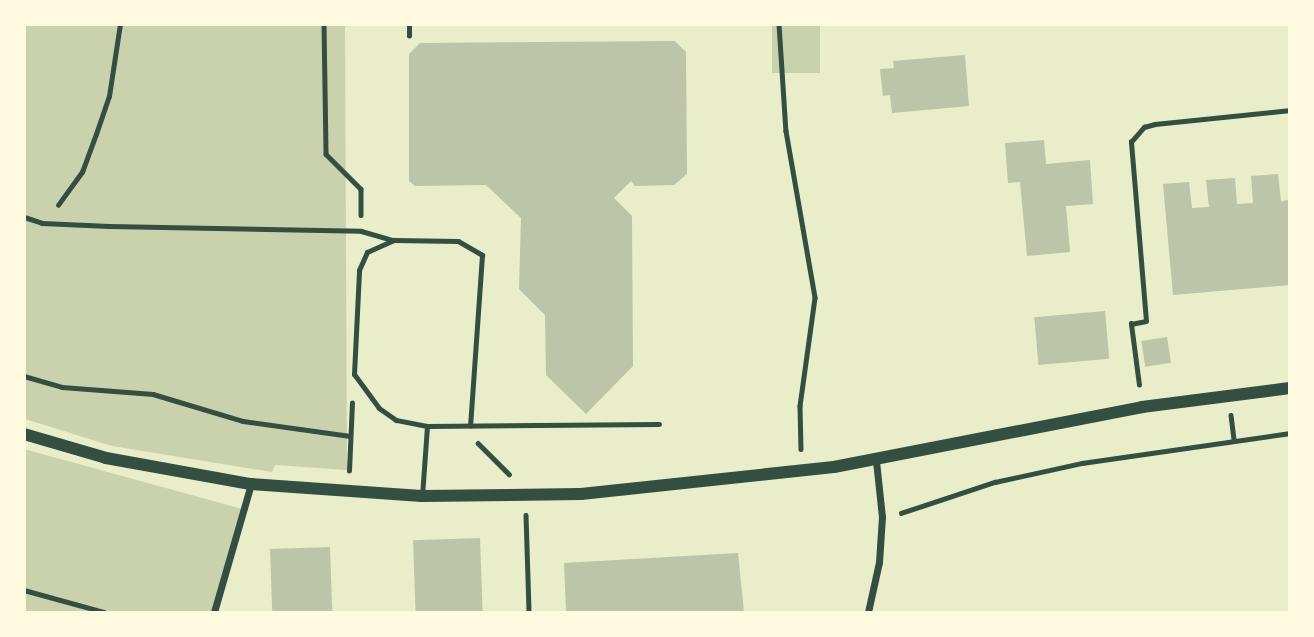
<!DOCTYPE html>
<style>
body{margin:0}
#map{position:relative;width:1314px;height:637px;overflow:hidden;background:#e9edc9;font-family:Manrope,sans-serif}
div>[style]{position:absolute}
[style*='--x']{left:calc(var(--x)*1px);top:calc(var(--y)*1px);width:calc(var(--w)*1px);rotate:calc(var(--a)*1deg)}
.green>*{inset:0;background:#cad2ad;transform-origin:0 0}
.building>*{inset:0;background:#bcc5a7;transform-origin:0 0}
.path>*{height:4.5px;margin:-2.25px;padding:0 2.25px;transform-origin:2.25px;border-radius:2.25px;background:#344e41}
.service>*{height:5px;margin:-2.5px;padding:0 2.5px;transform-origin:2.5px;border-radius:2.5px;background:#344e41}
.minor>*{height:7px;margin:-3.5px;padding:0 3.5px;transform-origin:3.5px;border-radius:3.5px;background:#344e41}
.tertiary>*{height:12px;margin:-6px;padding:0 6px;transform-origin:6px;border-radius:6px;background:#344e41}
span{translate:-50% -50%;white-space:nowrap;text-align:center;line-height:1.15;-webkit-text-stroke:7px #fefae0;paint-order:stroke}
.frame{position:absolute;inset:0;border:26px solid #fefae0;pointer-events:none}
</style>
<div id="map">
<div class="green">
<i style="clip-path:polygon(25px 25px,619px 25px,345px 26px,347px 470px,275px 465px,272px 472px,112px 446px,25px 419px)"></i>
<i style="left:772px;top:25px;width:48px;height:48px"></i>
<i style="clip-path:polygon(24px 449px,246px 510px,214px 612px,25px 612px)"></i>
</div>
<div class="building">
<i style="clip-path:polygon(675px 41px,686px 52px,687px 174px,674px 185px,635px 186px,631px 181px,614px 198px,632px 216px,633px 366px,586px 414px,546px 375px,545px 315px,519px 289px,521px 218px,486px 185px,415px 186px,409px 181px,409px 54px,420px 43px)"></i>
<i style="clip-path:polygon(965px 55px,969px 106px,892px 113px,890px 95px,883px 96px,880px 69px,894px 68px,893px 61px)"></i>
<i style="clip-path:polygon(1044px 140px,1046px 164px,1090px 160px,1093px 204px,1066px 206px,1070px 252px,1027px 256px,1020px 182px,1008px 183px,1005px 143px)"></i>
<i style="clip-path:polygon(1278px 174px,1281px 201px,1290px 200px,1290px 285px,1173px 295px,1163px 184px,1189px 182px,1192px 208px,1209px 207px,1206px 180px,1235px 178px,1237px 204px,1253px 203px,1251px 176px)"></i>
<i style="left:1105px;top:311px;width:48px;height:71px;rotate:85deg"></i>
<i style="left:1167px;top:337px;width:26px;height:26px;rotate:81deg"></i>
<i style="left:480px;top:538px;width:74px;height:67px;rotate:88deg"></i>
<i style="left:330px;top:547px;width:65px;height:60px;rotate:88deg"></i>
<i style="clip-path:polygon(738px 553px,744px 612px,566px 612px,564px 563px)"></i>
</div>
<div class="path">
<i style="--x:324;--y:24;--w:130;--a:89.1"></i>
<i style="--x:326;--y:154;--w:49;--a:45"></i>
<i style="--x:361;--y:189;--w:26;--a:90"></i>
<i style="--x:779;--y:24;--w:107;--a:86.3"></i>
<i style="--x:786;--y:131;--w:169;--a:80.1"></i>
<i style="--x:815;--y:298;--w:109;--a:97.9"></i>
<i style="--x:800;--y:406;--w:43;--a:88.7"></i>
<i style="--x:409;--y:36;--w:12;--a:-90"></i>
<i style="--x:58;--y:205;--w:41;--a:-54"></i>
<i style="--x:82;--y:172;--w:40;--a:-69.8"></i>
<i style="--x:96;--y:134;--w:40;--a:-71.1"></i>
<i style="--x:109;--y:96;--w:73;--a:-81.3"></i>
<i style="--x:24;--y:376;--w:40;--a:16"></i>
<i style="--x:62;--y:387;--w:91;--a:4.4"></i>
<i style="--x:153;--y:394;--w:94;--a:16.7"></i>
<i style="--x:243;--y:421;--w:108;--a:8"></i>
<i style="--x:1139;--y:385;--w:62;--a:-97.5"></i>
<i style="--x:1131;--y:324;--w:15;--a:-11"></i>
<i style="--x:1146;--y:321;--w:180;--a:-94.8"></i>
<i style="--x:1131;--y:142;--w:20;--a:-49"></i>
<i style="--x:1144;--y:127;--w:11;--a:-15"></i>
<i style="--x:1155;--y:124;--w:136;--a:-5.9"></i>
<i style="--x:1231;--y:415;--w:24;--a:83"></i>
<i style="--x:478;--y:443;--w:44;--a:45"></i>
<i style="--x:349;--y:471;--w:68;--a:-87.5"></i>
<i style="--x:901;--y:513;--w:99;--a:-18.3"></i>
<i style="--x:995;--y:482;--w:89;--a:-12.3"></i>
<i style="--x:1082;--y:463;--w:210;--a:-8.2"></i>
<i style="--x:526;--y:515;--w:97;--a:88.2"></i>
<i style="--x:24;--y:590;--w:83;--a:15.4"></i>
</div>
<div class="service">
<i style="--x:24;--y:217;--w:19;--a:18"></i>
<i style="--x:42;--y:223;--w:67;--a:2.6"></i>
<i style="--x:109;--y:226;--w:252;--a:1.1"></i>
<i style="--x:361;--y:231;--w:33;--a:16"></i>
<i style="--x:427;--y:426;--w:32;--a:-169"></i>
<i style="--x:396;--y:420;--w:21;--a:-145"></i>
<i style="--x:379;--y:408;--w:42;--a:-126.3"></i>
<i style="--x:354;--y:374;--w:104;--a:-87.2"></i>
<i style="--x:359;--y:270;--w:20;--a:-66"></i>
<i style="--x:367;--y:252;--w:30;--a:-24"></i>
<i style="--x:394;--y:240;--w:64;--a:0.9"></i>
<i style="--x:458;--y:241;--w:28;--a:30"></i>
<i style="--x:482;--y:255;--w:171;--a:94"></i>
<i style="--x:422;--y:496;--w:70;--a:-85.9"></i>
<i style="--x:427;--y:426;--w:232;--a:-0.5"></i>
</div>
<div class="minor">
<i style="--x:214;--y:612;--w:133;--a:-73.9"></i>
<i style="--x:868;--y:612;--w:51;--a:-77.6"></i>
<i style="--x:879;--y:562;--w:45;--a:-86.2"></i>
<i style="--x:882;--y:517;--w:56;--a:-96.1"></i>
</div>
<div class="tertiary">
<i style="--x:24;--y:434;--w:85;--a:16.3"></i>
<i style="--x:106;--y:458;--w:147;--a:10.2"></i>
<i style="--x:251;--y:484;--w:171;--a:4"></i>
<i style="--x:422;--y:496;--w:159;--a:-0.7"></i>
<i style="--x:581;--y:494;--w:254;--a:-6.1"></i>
<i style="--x:834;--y:467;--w:314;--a:-11"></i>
<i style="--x:1142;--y:407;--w:149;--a:-7.3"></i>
</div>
<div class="frame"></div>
</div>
